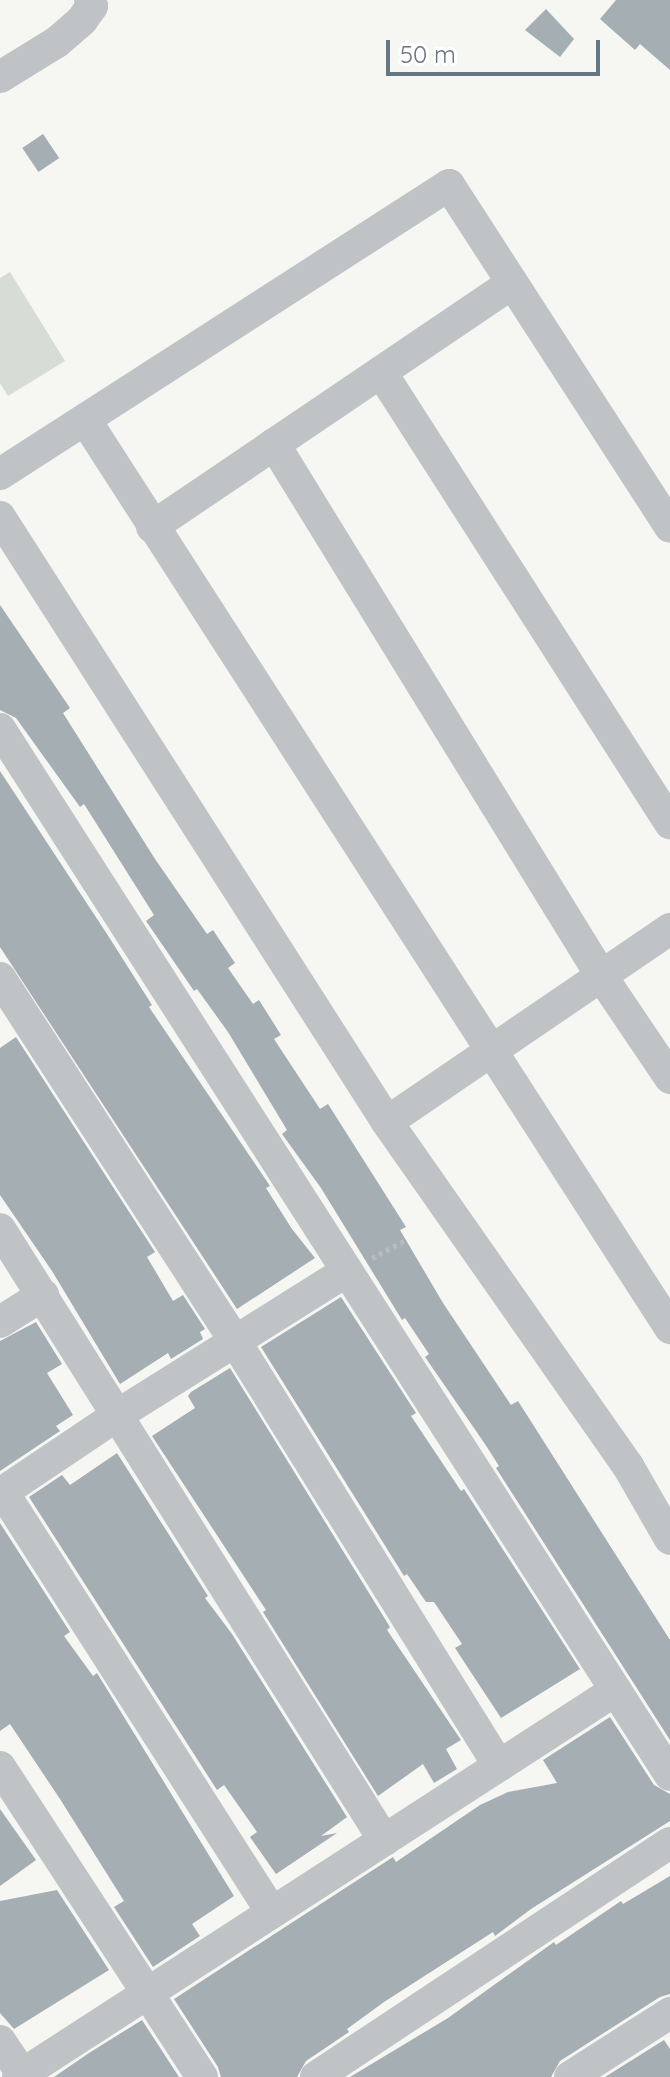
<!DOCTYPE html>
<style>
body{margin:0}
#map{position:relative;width:670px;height:2077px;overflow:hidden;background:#f6f6f2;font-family:Quicksand,sans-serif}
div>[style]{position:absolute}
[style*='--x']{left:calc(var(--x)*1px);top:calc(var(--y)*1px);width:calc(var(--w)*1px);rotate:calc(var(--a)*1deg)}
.green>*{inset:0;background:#d7dcd4}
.building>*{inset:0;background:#a5aeb3;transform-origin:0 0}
.path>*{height:5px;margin-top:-2.5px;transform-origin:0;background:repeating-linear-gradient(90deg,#b9bcbe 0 4px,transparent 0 8px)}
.minor>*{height:32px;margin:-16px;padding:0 16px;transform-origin:16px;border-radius:16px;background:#bfc3c6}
span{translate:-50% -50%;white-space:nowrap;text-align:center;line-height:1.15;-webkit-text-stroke:8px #fff;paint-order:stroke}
.scale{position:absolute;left:386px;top:40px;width:214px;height:36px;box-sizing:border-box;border:4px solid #667682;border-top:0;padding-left:10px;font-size:24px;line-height:28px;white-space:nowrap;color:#667682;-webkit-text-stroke:6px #fff;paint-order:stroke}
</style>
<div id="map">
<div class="green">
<i style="clip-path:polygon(10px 272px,65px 361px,8px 396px,0 383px,0 278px)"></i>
</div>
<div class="building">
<i style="clip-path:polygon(616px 0,670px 0,670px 70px,640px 44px,635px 50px,600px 19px)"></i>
<i style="clip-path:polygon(546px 9px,574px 39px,560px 57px,525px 30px)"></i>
<i style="left:43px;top:134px;width:29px;height:25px;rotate:56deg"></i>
<i style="clip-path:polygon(0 605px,70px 708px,63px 713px,155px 859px,207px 934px,213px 930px,235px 963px,228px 968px,253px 1004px,259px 1000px,281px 1035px,274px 1039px,320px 1109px,328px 1104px,406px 1227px,400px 1230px,443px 1303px,511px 1405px,518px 1401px,670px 1640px,670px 1740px,496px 1468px,499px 1466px,485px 1444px,425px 1357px,429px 1354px,405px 1318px,402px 1320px,321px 1188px,282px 1134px,287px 1130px,228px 1032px,197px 989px,194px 991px,146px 921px,154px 915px,84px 804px,80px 807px,16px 718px,0 710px)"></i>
<i style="clip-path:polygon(0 771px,107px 934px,152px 1005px,149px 1007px,270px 1186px,266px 1188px,292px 1229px,315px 1258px,237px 1309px,0 947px)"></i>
<i style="clip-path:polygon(16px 1037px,155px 1252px,147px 1257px,173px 1301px,183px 1295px,205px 1329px,200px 1332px,203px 1339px,171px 1359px,168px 1353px,120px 1384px,52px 1271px,0 1195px,0 1048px)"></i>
<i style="clip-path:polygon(341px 1297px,416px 1413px,411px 1416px,461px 1491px,464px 1489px,580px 1669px,501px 1718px,455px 1648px,462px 1644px,434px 1602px,426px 1602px,407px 1574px,404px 1576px,261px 1347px)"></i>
<i style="clip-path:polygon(36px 1322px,62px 1364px,47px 1373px,73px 1415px,56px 1426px,60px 1431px,0 1471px,0 1341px)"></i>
<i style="clip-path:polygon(230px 1368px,390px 1627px,387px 1630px,461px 1740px,446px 1749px,457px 1769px,434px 1783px,423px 1764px,378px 1796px,263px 1612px,266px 1610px,152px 1436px,195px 1408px,188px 1396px,191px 1392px)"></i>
<i style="clip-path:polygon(117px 1453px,208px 1596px,205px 1598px,232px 1634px,347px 1817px,321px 1836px,337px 1833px,276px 1874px,250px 1837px,257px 1832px,224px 1785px,217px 1790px,29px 1497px,62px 1475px,70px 1485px)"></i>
<i style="clip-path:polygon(0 1523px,70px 1632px,64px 1636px,93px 1676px,97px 1673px,234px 1896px,192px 1924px,200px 1936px,153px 1967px,114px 1907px,124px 1901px,60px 1799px,10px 1724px,0 1731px)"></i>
<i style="clip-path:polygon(610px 1717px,654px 1785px,670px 1794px,670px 1821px,531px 1909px,495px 1936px,493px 1932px,384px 2002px,347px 2029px,349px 2032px,306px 2061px,297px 2077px,221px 2077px,218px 2067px,174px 1999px,393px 1857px,396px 1862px,480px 1805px,508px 1792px,557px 1783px,543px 1760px)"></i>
<i style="clip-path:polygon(0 1809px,36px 1860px,0 1886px)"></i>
<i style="clip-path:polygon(670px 1876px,670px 1994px,660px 1997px,560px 2061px,551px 2077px,350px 2077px,448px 2018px,554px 1942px,556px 1945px,621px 1901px,623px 1904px)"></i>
<i style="clip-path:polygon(57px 1890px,109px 1970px,14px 2029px,0 2013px,0 1901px)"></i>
<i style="clip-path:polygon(142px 2020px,179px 2077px,54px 2077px,89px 2053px)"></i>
<i style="clip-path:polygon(664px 2040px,670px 2049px,670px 2077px,605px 2077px)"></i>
</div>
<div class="path">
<i style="--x:372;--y:1258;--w:38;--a:-28"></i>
</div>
<div class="minor">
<i style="--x:0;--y:77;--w:67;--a:-31.6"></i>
<i style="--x:57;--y:42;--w:33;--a:-41"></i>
<i style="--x:82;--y:20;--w:17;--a:-54"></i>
<i style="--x:92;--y:6;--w:6;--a:-108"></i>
<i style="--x:381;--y:372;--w:536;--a:57.35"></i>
<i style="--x:86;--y:421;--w:1079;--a:57.22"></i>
<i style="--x:274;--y:444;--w:626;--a:58.39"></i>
<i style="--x:602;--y:977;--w:122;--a:56"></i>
<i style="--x:0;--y:474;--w:534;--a:-32.77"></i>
<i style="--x:449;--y:185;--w:407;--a:57.1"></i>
<i style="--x:0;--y:517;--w:718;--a:57.39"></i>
<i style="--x:387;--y:1122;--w:420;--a:55"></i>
<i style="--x:628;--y:1466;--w:84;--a:60.1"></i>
<i style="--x:152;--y:527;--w:435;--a:-34.1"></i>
<i style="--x:0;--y:729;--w:1242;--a:57.36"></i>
<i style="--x:0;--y:978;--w:432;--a:57.1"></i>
<i style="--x:235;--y:1341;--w:500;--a:58.15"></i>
<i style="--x:387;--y:1122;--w:343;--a:-34.3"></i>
<i style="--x:0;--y:1229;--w:722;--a:57.85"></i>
<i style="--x:0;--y:1322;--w:51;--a:-32.1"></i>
<i style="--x:3;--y:1492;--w:499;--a:57.4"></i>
<i style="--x:0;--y:1494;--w:143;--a:-33.9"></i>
<i style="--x:119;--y:1414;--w:269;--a:-32.1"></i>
<i style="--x:0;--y:1767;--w:370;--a:56.9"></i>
<i style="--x:0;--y:2041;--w:40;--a:56"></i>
<i style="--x:18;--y:2077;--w:712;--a:-32.91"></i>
<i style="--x:316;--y:2077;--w:424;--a:-33.5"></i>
<i style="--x:570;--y:2077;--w:119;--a:-32.6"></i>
</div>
<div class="scale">50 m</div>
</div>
